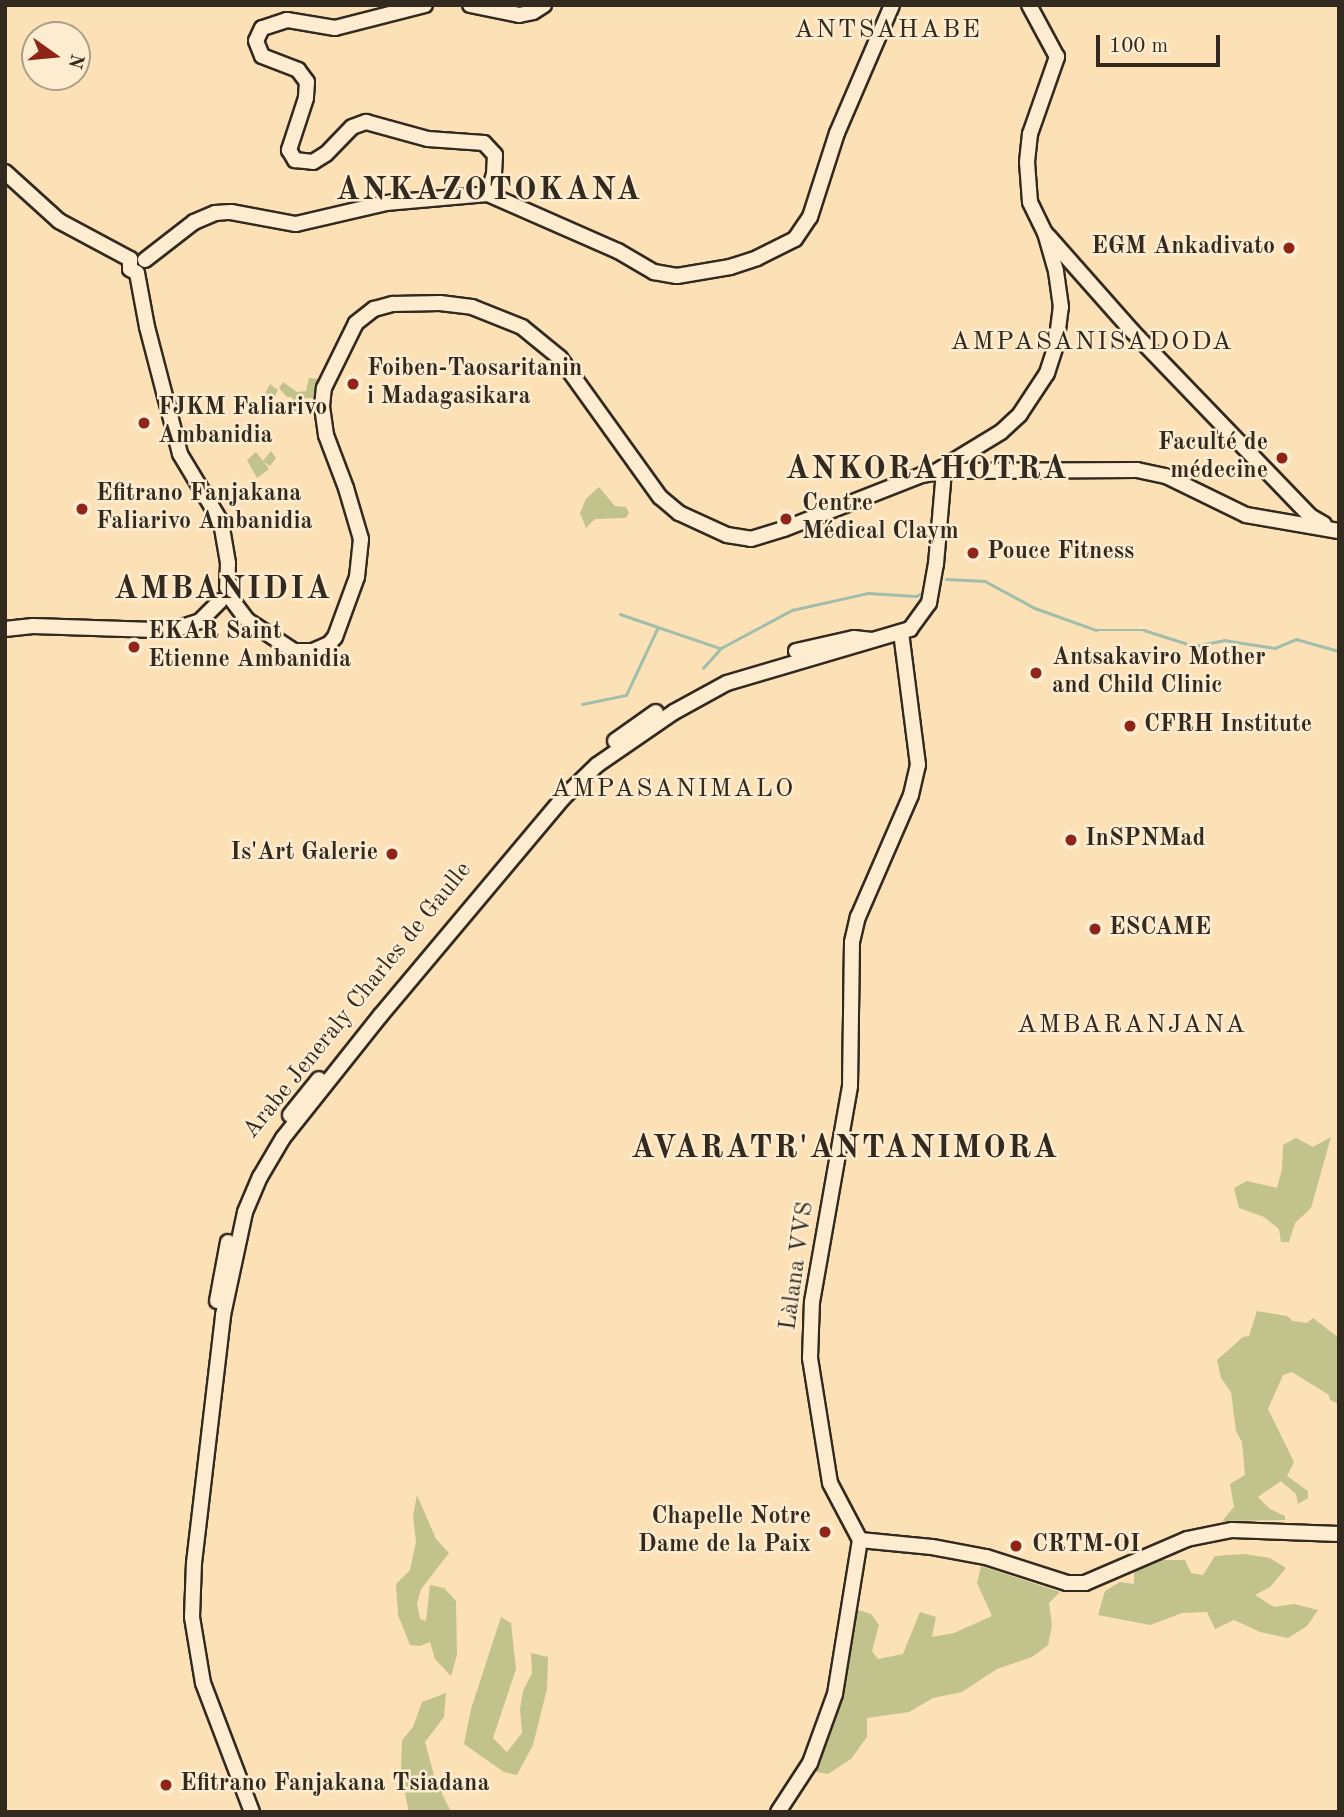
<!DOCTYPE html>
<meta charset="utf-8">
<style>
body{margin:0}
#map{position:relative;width:1344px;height:1817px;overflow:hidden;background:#fce1b7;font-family:"Old Standard TT",serif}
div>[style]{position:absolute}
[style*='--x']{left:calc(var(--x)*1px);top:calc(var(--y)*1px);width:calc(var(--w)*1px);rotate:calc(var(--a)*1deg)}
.green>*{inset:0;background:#c2c28c}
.stream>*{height:2.5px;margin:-1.25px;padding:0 1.25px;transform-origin:1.25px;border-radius:1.25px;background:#a0beab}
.roads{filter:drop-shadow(2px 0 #332a1f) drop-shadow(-2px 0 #332a1f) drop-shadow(0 2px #332a1f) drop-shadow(0 -2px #332a1f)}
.secondary>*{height:14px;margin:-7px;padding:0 7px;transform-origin:7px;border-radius:7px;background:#fdecd0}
.dots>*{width:19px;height:19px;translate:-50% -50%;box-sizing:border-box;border:4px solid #fdecd0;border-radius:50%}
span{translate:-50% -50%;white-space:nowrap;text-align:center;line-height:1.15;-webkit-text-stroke:5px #fdecd0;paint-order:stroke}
.poi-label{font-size:24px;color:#332a1f;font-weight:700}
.right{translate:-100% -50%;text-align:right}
.left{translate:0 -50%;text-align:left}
.street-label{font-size:24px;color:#332a1f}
.neighbourhood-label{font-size:26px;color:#332a1f;letter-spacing:2px}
.district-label{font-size:32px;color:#332a1f;font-weight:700;letter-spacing:2px}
.frame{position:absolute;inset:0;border:7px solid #332a1f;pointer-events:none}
.north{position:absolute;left:21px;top:21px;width:70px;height:70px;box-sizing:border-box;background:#fdecd0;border:2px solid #ac9e89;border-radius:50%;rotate:105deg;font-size:19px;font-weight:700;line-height:28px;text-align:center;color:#332a1f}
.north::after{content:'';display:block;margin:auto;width:24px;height:32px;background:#8f2418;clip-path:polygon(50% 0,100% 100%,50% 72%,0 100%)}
.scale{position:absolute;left:1096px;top:35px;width:124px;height:32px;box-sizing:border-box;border:4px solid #332a1f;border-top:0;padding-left:9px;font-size:21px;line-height:24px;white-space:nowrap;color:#332a1f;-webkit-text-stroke:5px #fdecd0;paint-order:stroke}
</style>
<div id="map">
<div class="green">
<i style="clip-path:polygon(309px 378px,320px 379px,317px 397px,301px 399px,300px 412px,293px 411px,292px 397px,287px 397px,279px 388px,283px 382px,297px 392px,306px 391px)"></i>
<i style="clip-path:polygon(270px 384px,278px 390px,272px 401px,278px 410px,272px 414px,262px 399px)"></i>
<i style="clip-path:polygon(271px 451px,276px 458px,270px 466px,264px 462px,269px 469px,257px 478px,247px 460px,256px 452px,263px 461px)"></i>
<i style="clip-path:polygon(599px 487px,615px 506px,626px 507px,629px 513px,626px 518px,595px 519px,586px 528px,580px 513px,586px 499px)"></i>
<i style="clip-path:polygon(1331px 1137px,1311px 1208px,1295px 1223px,1289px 1242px,1281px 1242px,1279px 1229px,1264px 1217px,1239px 1208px,1234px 1188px,1247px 1181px,1277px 1188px,1282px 1169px,1283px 1145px,1296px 1138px,1313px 1147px)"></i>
<i style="clip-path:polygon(1257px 1311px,1287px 1316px,1293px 1321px,1307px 1323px,1313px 1318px,1339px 1338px,1339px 1404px,1330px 1400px,1329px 1395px,1292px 1372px,1283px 1375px,1268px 1409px,1294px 1462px,1287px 1476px,1308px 1491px,1308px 1498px,1298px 1504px,1296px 1494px,1281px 1481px,1258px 1497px,1270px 1509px,1285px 1516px,1285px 1520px,1222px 1521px,1234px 1507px,1230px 1484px,1245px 1475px,1242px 1442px,1236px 1431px,1231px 1392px,1221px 1378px,1217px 1360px,1243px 1337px,1249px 1336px)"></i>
<i style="clip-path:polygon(417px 1495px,436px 1539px,449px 1553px,421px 1589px,417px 1604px,420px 1619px,426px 1621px,430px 1585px,444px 1588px,456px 1601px,457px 1655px,451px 1676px,435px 1659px,430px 1642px,420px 1646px,410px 1645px,398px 1615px,396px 1584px,410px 1570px,416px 1542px,413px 1516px)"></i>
<i style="clip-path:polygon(1243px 1554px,1270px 1558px,1286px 1568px,1270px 1587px,1255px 1595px,1274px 1607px,1294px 1604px,1318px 1610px,1307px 1626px,1288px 1638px,1260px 1632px,1234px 1620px,1215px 1629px,1207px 1612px,1182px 1613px,1150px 1625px,1098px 1615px,1105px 1591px,1120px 1582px,1134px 1584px,1134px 1567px,1156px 1560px,1185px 1560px,1191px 1573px,1203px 1575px,1215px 1556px)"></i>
<i style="clip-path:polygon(981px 1566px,1060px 1592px,1049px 1603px,1052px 1625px,1048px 1645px,1032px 1657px,997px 1669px,962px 1692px,933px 1698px,909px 1712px,867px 1718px,867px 1737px,851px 1759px,828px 1774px,810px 1771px,852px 1608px,871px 1614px,879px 1625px,872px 1651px,878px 1659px,903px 1654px,920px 1612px,936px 1617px,932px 1637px,954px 1633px,992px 1616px,977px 1583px)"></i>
<i style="clip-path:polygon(501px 1617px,511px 1623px,516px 1669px,493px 1738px,507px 1752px,522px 1733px,520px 1709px,523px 1691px,532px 1673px,531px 1653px,548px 1657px,547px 1689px,533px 1745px,517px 1775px,504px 1772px,464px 1744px,471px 1709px)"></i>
<i style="clip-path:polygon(446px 1693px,444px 1717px,425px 1742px,435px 1779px,451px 1812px,409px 1812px,401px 1775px,402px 1740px,413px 1727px,422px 1702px)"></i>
</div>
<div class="stream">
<i style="--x:946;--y:579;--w:39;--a:3"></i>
<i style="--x:985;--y:581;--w:57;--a:28.4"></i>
<i style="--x:1035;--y:608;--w:65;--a:19.8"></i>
<i style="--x:1096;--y:630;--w:48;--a:0"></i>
<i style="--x:1144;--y:630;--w:52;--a:17.7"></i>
<i style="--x:1194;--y:646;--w:31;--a:-11"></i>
<i style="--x:1224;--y:640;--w:52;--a:8.9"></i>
<i style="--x:1275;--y:648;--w:23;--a:-23"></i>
<i style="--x:1296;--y:639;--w:45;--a:15.6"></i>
<i style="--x:620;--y:614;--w:106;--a:18.8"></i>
<i style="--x:703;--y:668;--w:27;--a:-48"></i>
<i style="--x:721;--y:648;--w:81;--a:-28.2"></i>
<i style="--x:792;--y:610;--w:78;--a:-12.6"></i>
<i style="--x:868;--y:593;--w:48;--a:3.6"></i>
<i style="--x:916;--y:596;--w:4;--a:-27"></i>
<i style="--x:582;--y:704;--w:45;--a:-11.6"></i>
<i style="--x:626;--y:695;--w:73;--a:-64.8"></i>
</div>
<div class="roads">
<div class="secondary">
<i style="--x:425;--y:5;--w:93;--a:165.7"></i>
<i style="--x:335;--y:28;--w:49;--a:-170.5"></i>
<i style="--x:287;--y:20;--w:26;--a:162"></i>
<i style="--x:262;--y:28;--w:14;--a:115"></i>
<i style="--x:256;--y:41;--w:16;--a:68"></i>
<i style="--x:262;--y:56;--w:39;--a:21"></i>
<i style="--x:298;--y:70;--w:15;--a:53"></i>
<i style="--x:307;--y:82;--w:16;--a:94"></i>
<i style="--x:306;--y:98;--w:55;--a:108.1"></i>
<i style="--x:289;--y:150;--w:12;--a:59"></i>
<i style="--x:295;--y:160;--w:18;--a:6"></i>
<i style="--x:313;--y:162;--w:15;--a:-32"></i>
<i style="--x:326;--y:154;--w:37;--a:-46"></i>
<i style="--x:352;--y:127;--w:15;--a:-20"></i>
<i style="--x:366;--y:122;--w:64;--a:15.3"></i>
<i style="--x:428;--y:139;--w:56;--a:4.1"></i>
<i style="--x:484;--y:143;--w:16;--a:47"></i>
<i style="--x:495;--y:155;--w:19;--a:93"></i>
<i style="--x:494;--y:174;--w:21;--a:107"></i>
<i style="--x:470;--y:5;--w:50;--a:11.5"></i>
<i style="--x:519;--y:15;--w:14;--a:-12"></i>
<i style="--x:533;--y:12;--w:13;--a:-32"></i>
<i style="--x:5;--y:172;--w:73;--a:42.2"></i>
<i style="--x:59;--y:221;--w:81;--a:28.2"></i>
<i style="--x:1048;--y:236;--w:127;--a:48.5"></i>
<i style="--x:1132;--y:331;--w:257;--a:46.1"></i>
<i style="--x:1310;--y:516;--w:16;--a:30"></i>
<i style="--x:130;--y:259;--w:10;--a:90"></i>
<i style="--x:130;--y:269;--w:8;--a:30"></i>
<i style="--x:137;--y:273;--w:55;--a:79.5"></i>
<i style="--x:147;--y:327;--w:131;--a:75.4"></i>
<i style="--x:180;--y:454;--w:79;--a:58.9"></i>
<i style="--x:221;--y:522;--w:42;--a:80.3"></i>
<i style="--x:228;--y:563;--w:25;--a:92"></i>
<i style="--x:145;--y:260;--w:62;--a:-37.8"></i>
<i style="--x:194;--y:222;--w:23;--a:-23"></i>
<i style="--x:215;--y:213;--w:16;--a:-4"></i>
<i style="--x:231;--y:212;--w:66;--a:10.5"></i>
<i style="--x:296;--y:224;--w:92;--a:-13.1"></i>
<i style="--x:386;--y:203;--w:102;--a:-5"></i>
<i style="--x:488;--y:194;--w:142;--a:23.7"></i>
<i style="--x:618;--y:251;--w:42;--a:30.3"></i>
<i style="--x:654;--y:272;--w:23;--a:10"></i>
<i style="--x:677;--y:276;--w:54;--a:-9.6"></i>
<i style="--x:730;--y:267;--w:28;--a:-18"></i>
<i style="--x:757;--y:258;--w:42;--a:-26.6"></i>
<i style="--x:795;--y:239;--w:27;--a:-56"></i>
<i style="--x:810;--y:217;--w:88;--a:-72.2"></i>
<i style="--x:837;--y:133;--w:139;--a:-66.7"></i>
<i style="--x:937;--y:471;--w:75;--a:-31.4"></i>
<i style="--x:1001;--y:432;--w:26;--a:-43"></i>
<i style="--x:1020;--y:414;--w:49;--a:-56.6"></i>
<i style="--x:1047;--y:373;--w:28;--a:-72"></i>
<i style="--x:1056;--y:346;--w:39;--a:-83"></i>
<i style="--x:1061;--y:307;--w:36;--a:-98"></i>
<i style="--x:1056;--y:271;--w:40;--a:-106"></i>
<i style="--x:1045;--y:233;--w:34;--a:-116"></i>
<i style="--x:1030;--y:202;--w:40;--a:-94.3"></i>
<i style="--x:1027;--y:162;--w:28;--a:-84"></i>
<i style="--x:1030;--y:134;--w:82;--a:-70.7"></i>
<i style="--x:1057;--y:57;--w:59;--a:-118.3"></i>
<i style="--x:232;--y:600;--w:25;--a:53"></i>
<i style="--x:247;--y:620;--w:56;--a:33.4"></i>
<i style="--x:294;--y:651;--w:19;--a:0"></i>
<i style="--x:313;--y:651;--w:17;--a:-24"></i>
<i style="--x:329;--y:644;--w:9;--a:-49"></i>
<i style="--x:335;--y:637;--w:64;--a:-69.9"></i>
<i style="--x:357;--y:577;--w:38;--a:-84"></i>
<i style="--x:361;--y:539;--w:53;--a:-106.4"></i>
<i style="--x:346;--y:488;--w:57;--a:-110.7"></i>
<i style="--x:326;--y:435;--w:29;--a:-98"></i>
<i style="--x:322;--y:406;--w:18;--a:-84"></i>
<i style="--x:324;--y:388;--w:72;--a:-63.8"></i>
<i style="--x:356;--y:323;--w:23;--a:-38"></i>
<i style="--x:374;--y:309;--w:20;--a:-15"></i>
<i style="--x:393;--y:304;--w:47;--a:-1.2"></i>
<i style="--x:440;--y:303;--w:32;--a:7"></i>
<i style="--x:472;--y:307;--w:54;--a:21.8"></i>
<i style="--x:522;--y:327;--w:49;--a:39.2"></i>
<i style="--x:560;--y:358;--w:171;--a:54.3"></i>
<i style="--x:660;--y:497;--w:25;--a:40"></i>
<i style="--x:679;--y:513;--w:53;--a:24.6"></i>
<i style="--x:727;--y:535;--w:24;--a:9"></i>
<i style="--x:751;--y:539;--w:34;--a:-17"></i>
<i style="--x:784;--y:529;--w:148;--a:-21.4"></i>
<i style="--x:922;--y:475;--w:22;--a:-10"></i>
<i style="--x:944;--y:471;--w:193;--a:-0.3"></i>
<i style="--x:1137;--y:470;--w:30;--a:12"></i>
<i style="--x:1166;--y:476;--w:89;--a:26"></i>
<i style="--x:1246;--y:515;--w:94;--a:9.8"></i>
<i style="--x:5;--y:629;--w:28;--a:-6"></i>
<i style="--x:33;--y:626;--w:122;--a:1.9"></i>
<i style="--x:155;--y:630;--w:27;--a:-6"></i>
<i style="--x:182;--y:627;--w:19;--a:-18"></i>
<i style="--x:200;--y:621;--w:28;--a:-45"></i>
<i style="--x:796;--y:651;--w:59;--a:-12.6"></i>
<i style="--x:854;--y:638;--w:18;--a:6"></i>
<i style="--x:615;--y:741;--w:50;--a:-35.3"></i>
<i style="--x:290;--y:1115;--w:46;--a:-51.1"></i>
<i style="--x:217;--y:1301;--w:60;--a:-79.4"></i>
<i style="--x:860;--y:1540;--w:72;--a:5.6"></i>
<i style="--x:932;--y:1547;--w:55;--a:10.5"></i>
<i style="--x:986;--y:1557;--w:85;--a:17.8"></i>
<i style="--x:1067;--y:1583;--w:18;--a:0"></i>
<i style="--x:1085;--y:1583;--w:111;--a:-23.3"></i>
<i style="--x:1187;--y:1539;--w:46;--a:-11.3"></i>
<i style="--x:1232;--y:1530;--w:107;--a:2.1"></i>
<i style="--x:252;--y:1812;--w:138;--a:-110.8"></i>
<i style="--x:203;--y:1683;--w:67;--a:-99.5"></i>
<i style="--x:192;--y:1617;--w:54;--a:-87.9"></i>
<i style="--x:194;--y:1563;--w:250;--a:-83.3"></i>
<i style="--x:223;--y:1315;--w:105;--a:-77.9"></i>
<i style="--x:245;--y:1212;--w:38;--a:-67"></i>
<i style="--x:260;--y:1177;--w:45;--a:-59.5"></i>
<i style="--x:283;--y:1138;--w:157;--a:-51.5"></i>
<i style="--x:381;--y:1015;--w:283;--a:-50"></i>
<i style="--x:563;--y:798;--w:47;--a:-44.1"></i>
<i style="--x:597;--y:765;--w:93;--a:-34.5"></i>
<i style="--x:674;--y:712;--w:60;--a:-28.7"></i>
<i style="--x:727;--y:683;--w:191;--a:-16.4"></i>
<i style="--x:910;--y:629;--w:32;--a:-54"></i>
<i style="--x:929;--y:603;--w:40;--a:-80"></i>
<i style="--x:936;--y:564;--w:93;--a:-85.1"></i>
<i style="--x:778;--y:1812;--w:59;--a:-56.9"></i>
<i style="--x:810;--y:1763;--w:73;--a:-70.1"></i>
<i style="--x:835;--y:1694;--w:156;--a:-80.8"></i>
<i style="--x:860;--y:1540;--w:64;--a:-117.8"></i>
<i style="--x:830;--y:1483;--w:127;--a:-99.1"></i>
<i style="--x:810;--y:1358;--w:56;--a:-88"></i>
<i style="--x:812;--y:1302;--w:219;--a:-80"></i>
<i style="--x:850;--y:1086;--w:144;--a:-89.2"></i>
<i style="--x:852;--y:942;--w:26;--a:-77"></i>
<i style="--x:858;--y:917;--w:133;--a:-66.5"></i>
<i style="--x:911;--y:795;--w:31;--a:-77"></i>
<i style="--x:918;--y:765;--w:133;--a:-97.3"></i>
</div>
</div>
<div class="dots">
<i style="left:1289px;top:248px;background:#8f2418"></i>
<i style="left:353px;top:384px;background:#8f2418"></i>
<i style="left:144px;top:423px;background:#8f2418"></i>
<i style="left:1282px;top:458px;background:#8f2418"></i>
<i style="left:82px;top:509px;background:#8f2418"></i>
<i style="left:786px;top:519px;background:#8f2418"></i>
<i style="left:973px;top:553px;background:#8f2418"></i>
<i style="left:134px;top:647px;background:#8f2418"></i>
<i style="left:1036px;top:673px;background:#8f2418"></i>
<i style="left:1130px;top:726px;background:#8f2418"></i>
<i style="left:1071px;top:840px;background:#8f2418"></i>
<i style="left:392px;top:854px;background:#8f2418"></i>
<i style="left:1095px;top:929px;background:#8f2418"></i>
<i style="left:825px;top:1532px;background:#8f2418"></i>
<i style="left:1016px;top:1546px;background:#8f2418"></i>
<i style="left:166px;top:1785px;background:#8f2418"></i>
</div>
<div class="poi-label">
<span class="right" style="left:1275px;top:248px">EGM Ankadivato</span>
<span class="left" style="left:367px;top:384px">Foiben-Taosaritanin<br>i Madagasikara</span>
<span class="left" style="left:158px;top:423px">FJKM Faliarivo<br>Ambanidia</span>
<span class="right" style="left:1268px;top:458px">Faculté de<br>médecine</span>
<span class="left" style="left:96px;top:509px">Efitrano Fanjakana<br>Faliarivo Ambanidia</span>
<span class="left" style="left:802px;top:519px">Centre<br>Médical Claym</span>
<span class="left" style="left:987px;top:553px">Pouce Fitness</span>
<span class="left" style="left:148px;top:647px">EKAR Saint<br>Etienne Ambanidia</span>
<span class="left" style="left:1052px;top:673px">Antsakaviro Mother<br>and Child Clinic</span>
<span class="left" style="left:1144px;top:726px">CFRH Institute</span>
<span class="left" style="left:1085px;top:840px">InSPNMad</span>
<span class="right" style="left:378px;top:854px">Is'Art Galerie</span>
<span class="left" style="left:1109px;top:929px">ESCAME</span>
<span class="right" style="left:811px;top:1532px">Chapelle Notre<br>Dame de la Paix</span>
<span class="left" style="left:1032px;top:1546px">CRTM-OI</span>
<span class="left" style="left:180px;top:1785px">Efitrano Fanjakana Tsiadana</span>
</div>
<div class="street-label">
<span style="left:358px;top:1001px;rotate:-51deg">Arabe Jeneraly Charles de Gaulle</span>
<span style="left:798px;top:1266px;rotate:-82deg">Làlana VVS</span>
</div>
<div class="neighbourhood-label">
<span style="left:888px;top:31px">ANTSAHABE</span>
<span style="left:1092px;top:343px">AMPASANISADODA</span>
<span style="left:673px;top:790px">AMPASANIMALO</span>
<span style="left:1132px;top:1026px">AMBARANJANA</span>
</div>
<div class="district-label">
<span style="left:489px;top:191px">ANKAZOTOKANA</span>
<span style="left:927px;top:470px">ANKORAHOTRA</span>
<span style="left:223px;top:590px">AMBANIDIA</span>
<span style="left:845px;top:1149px">AVARATR'ANTANIMORA</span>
</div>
<div class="frame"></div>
<div class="north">N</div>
<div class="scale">100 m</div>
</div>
